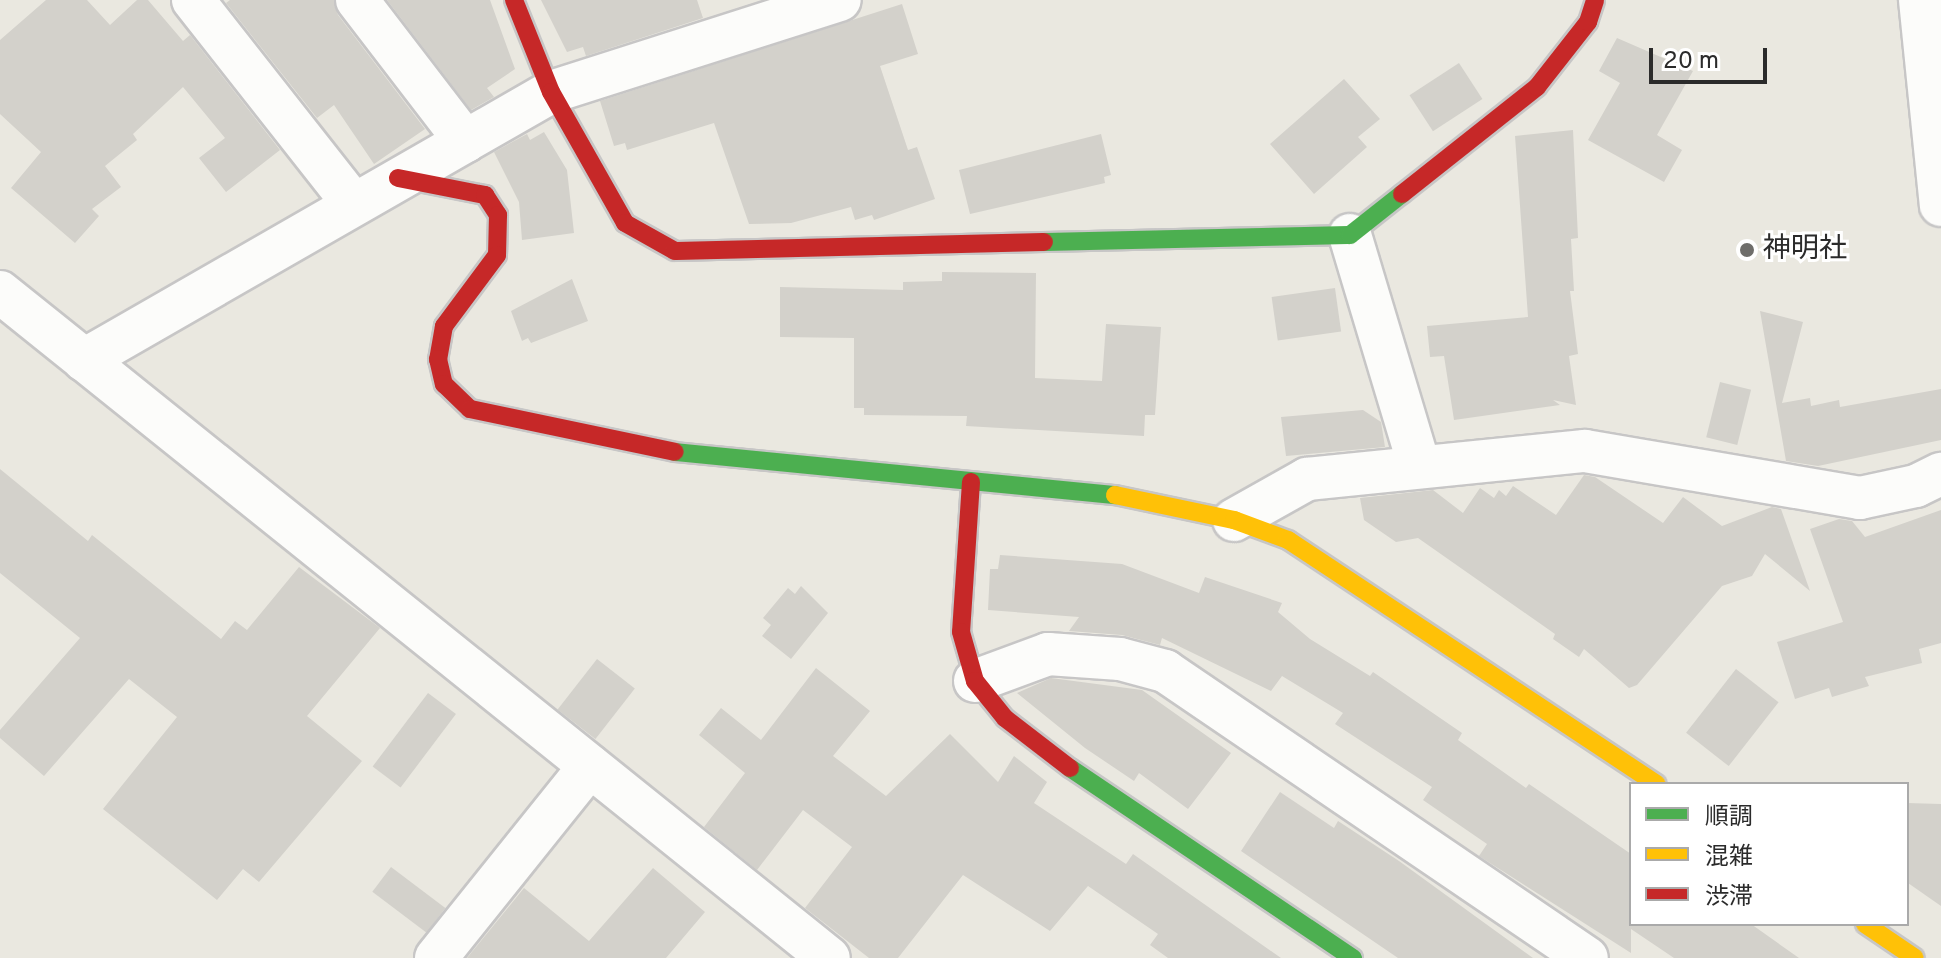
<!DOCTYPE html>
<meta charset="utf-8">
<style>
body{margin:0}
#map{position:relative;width:1941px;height:958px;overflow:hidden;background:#eae8e0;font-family:Overpass,"Noto Sans JP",sans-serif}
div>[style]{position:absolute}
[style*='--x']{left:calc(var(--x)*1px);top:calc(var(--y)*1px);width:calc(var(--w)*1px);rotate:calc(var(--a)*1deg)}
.building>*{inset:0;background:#d3d1cb;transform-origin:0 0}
.roads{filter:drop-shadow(2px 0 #c7c6c6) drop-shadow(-2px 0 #c7c6c6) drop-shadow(0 2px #c7c6c6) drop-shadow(0 -2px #c7c6c6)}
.street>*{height:42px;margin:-21px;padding:0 21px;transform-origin:21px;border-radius:21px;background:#fcfcfa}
.fast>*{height:18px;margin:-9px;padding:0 9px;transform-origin:9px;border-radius:9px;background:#4caf50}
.slow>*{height:18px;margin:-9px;padding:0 9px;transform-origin:9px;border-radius:9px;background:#ffc107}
.jam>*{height:18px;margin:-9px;padding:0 9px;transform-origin:9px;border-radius:9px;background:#c62828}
.dots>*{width:22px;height:22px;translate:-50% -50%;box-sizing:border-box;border:4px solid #fff;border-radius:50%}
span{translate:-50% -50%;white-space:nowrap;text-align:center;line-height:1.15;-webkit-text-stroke:6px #fff;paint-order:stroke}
.poi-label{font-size:28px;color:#2b2b2b}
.left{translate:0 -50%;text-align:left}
.legend{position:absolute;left:1629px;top:782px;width:280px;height:144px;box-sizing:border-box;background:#fff;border:2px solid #aaa;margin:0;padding:10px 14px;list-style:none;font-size:24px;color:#2b2b2b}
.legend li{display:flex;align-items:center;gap:16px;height:40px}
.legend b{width:40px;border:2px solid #aaa}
.scale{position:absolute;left:1649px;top:48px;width:118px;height:36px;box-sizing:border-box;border:4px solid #2b2b2b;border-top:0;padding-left:10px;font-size:24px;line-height:28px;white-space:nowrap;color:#2b2b2b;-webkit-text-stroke:6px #fff;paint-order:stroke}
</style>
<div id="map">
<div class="building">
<i style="clip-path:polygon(46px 0,87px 0,110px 25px,137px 0,148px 0,183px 41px,190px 35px,280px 150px,226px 192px,199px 158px,225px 138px,183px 87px,133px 134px,137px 140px,105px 166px,121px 187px,92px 209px,99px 216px,75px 243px,11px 188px,41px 152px,0 114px,0 40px)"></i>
<i style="clip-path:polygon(230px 0,334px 0,338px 15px,425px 129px,374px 164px,334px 105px,317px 118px,226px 3px)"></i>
<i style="clip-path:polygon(387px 0,490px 0,515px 69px,487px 88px,494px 97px,471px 110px)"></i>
<i style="clip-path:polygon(541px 0,697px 0,703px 18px,586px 56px,583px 47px,567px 52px)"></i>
<i style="clip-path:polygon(902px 4px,918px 54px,880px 66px,908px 150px,917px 147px,935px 199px,874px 220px,872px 215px,855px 220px,851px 207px,791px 223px,749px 224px,714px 123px,627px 150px,625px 143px,614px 146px,600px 101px)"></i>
<i style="clip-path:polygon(1617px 38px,1693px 71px,1657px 135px,1682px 150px,1664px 182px,1588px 140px,1620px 83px,1599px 71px)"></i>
<i style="left:1459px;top:63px;width:43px;height:59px;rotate:57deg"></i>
<i style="clip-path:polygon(1344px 79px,1380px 119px,1358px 137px,1367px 147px,1314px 194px,1270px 144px)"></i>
<i style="clip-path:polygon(1573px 130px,1578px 238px,1571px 239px,1574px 291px,1570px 291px,1578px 354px,1569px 356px,1576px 405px,1553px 400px,1560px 405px,1454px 420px,1444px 356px,1430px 357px,1427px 326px,1528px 317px,1515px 136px)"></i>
<i style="clip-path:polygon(544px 132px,567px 170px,574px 233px,522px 240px,519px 202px,494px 152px,527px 134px,530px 140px)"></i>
<i style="clip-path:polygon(1101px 134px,1111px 175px,1104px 177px,1105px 183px,970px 214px,959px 170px)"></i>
<i style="clip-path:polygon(942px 272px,1036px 273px,1035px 378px,1102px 381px,1106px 324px,1161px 327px,1155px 415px,1145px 415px,1144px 436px,966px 426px,967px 416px,864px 415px,864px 408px,854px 408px,854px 338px,780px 337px,780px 287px,903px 290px,903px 282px,942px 281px)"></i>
<i style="clip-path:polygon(572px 279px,588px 321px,531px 343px,528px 338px,522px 341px,511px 311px)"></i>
<i style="left:1335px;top:288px;width:44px;height:64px;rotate:82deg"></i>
<i style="clip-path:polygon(1760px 311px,1803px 322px,1782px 403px,1810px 398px,1811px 406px,1839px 400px,1840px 407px,1941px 389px,1941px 440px,1818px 466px,1786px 461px)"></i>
<i style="left:1720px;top:382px;width:32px;height:57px;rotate:14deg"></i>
<i style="clip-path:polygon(1363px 410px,1381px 422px,1385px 447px,1286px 456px,1281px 417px)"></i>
<i style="clip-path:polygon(0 469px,88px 541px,92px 535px,221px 639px,235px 621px,247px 630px,299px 567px,380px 628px,307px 716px,362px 761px,259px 882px,243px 869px,217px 900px,103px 809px,177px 717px,129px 679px,44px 776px,0 738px,0 730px,80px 638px,0 573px)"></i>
<i style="clip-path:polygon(1584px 475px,1595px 477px,1663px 523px,1683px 497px,1722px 526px,1772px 507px,1781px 509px,1810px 591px,1765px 554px,1752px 576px,1722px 586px,1637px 685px,1629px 688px,1584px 649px,1579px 657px,1553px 639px,1555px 634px,1418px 538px,1396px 542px,1364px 520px,1360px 498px,1433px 490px,1463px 513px,1480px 488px,1494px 498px,1499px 490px,1506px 496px,1513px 486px,1556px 515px)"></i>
<i style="clip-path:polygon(1941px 510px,1941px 643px,1919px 649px,1922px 663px,1865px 677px,1869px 686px,1832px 697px,1829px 688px,1795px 699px,1777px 642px,1843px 622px,1810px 529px,1839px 519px,1852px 521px,1865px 537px)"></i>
<i style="clip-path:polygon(1000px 555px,1122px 564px,1199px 593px,1205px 577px,1282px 603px,1278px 612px,1310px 639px,1370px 676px,1373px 672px,1462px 733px,1458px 740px,1526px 788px,1529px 784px,1631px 854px,1631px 924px,1751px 924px,1799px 958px,1674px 958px,1631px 929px,1631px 953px,1479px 856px,1487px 844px,1423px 800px,1432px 787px,1335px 724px,1343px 713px,1282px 676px,1271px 691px,1162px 638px,1160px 645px,1122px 635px,1069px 631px,1079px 617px,988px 610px,990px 569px,998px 569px)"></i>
<i style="clip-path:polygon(801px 586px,828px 613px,791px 659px,762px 636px,771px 625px,763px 618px,788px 588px,795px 594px)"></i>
<i style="left:597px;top:659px;width:48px;height:64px;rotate:38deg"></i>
<i style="clip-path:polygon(816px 668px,870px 711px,833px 756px,886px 796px,950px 734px,998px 782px,1014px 756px,1047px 782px,1034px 803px,1126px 864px,1133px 854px,1281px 958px,1168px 958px,1150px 945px,1158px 934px,1088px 886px,1050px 931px,963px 875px,898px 958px,869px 958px,805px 908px,852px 847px,803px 810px,757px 870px,704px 827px,745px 773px,699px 735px,721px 708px,761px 740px)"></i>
<i style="left:1736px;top:669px;width:54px;height:81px;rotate:38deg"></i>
<i style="clip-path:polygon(1051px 678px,1142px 690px,1231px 753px,1188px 809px,1139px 773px,1134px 781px,1085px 748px,1017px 693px)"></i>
<i style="left:428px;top:693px;width:35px;height:92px;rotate:37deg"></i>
<i style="clip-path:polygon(1280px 792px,1334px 828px,1338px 821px,1399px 861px,1533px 958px,1398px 958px,1241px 851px)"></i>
<i style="clip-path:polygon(1907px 803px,1941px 804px,1941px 906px,1908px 883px)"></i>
<i style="left:391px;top:867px;width:68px;height:31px;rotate:37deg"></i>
<i style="clip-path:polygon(653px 868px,705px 912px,666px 958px,467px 958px,524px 888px,589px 941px)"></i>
</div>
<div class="roads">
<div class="street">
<i style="--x:193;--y:0;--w:257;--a:51.8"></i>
<i style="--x:357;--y:0;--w:178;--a:52.5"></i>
<i style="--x:1920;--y:0;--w:206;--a:84.2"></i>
<i style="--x:1350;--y:235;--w:240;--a:73.3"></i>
<i style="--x:0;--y:292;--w:1063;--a:38.78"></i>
<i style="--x:84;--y:360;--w:538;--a:-29.85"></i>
<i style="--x:551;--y:92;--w:303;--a:-17.7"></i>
<i style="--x:1234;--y:520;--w:84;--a:-29.3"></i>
<i style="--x:1307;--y:479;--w:279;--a:-5.8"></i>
<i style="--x:1585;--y:451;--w:279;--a:9.7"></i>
<i style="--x:1860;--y:498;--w:57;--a:-12.1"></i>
<i style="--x:1916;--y:486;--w:28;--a:-26"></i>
<i style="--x:975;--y:681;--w:78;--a:-20.3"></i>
<i style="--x:1048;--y:654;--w:72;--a:4"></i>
<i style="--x:1120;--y:659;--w:47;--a:14.9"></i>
<i style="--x:1165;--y:671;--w:510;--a:34.22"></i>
<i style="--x:436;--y:958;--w:246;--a:-51.3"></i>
</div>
<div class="fast">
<i style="--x:1044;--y:242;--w:306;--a:-1.3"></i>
<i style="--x:1350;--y:235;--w:66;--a:-38.3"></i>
<i style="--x:675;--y:452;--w:442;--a:5.6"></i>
<i style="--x:1070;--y:768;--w:341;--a:33.9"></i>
</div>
<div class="slow">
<i style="--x:1115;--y:495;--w:122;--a:11.9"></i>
<i style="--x:1234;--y:520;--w:58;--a:20.3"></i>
<i style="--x:1288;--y:540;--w:442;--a:33.5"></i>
<i style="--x:1865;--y:924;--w:60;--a:34.2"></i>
</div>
<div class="jam">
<i style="--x:514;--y:0;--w:99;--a:68.1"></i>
<i style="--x:551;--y:92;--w:150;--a:60.5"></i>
<i style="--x:625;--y:223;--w:57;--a:29.2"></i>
<i style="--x:675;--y:251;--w:369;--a:-1.4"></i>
<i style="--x:398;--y:178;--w:89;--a:11.1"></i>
<i style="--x:485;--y:195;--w:24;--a:57"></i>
<i style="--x:498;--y:215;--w:40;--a:91.4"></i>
<i style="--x:497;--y:255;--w:89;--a:126.7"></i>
<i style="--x:444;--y:326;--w:34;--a:100"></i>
<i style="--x:438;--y:359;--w:26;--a:77"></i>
<i style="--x:444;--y:384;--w:36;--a:44"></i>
<i style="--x:470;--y:409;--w:209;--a:11.8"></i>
<i style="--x:1402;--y:194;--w:172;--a:-38.4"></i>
<i style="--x:1537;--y:87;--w:83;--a:-51.9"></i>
<i style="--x:1588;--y:22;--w:23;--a:-72"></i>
<i style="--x:971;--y:482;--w:150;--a:93.8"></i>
<i style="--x:961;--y:632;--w:51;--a:74.1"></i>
<i style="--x:975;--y:681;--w:48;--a:51"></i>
<i style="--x:1005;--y:718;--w:82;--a:37.6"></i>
</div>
</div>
<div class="dots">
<i style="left:1747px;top:250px;background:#6e6d6a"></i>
</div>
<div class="poi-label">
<span class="left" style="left:1763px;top:250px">神明社</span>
</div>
<ul class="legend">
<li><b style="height:10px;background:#4caf50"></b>順調</li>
<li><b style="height:10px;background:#ffc107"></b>混雑</li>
<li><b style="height:10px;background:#c62828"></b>渋滞</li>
</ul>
<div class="scale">20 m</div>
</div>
